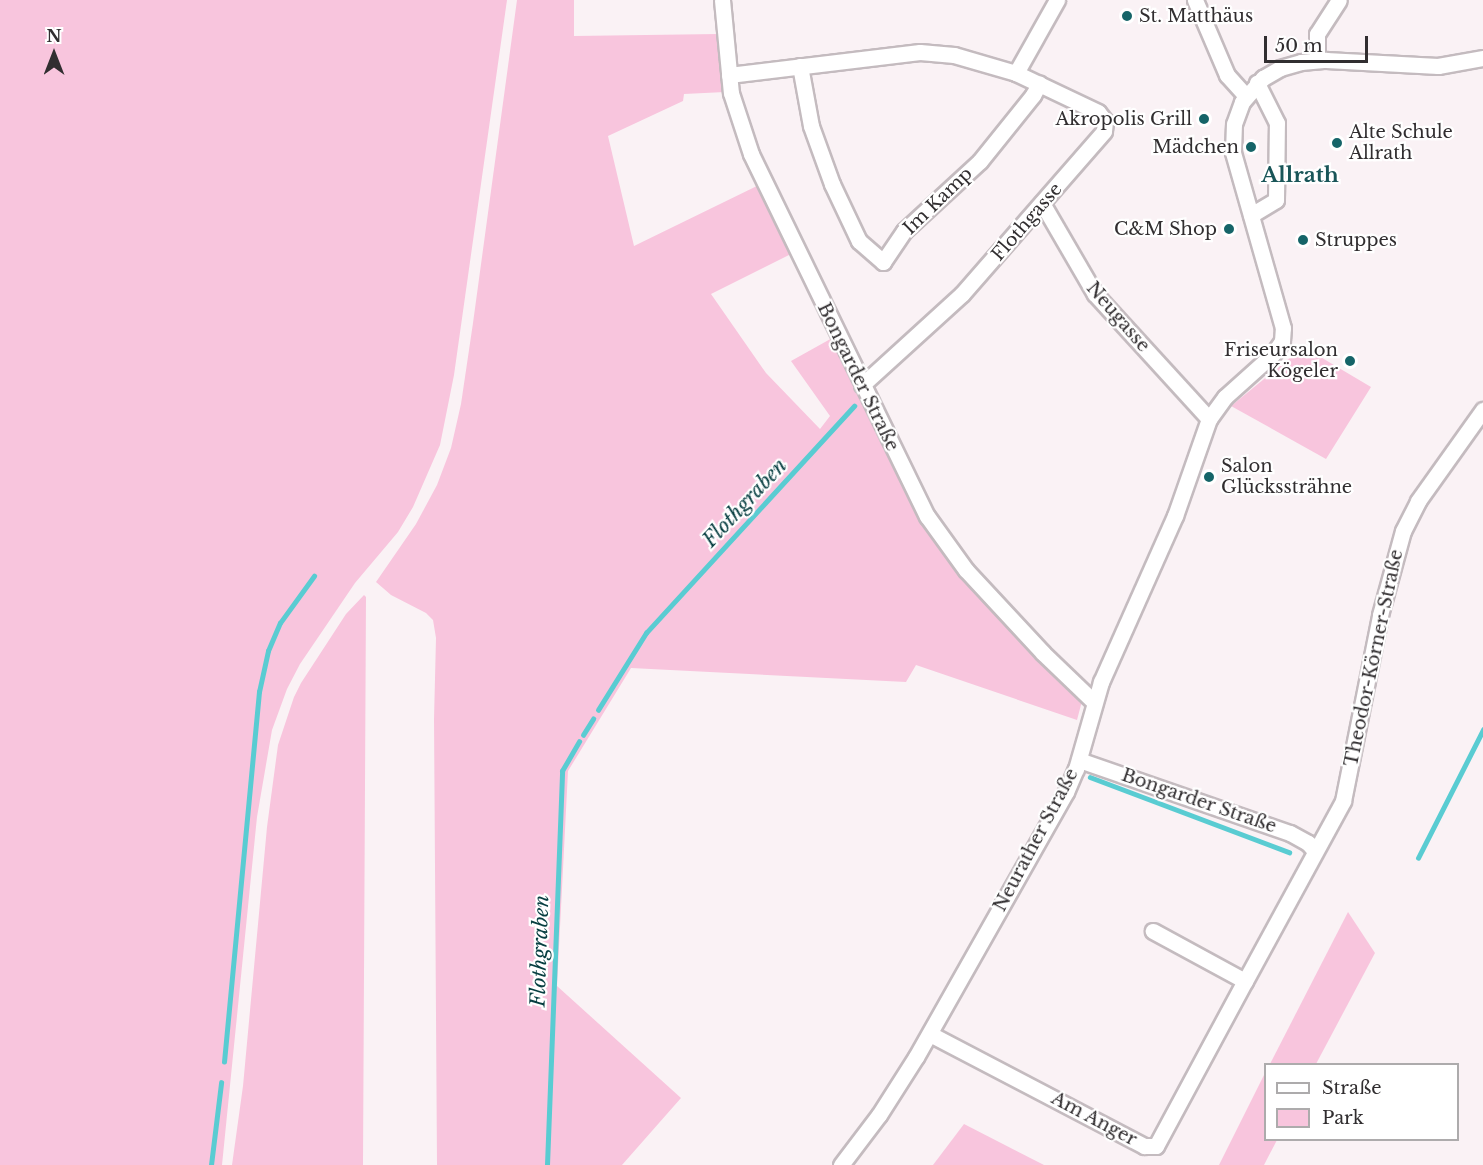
<!DOCTYPE html>
<meta charset="utf-8">
<style>
body{margin:0}
#map{position:relative;width:1483px;height:1165px;overflow:hidden;background:#faf2f5;font-family:"Libre Baskerville",serif}
div>[style]{position:absolute}
[style*='--x']{left:calc(var(--x)*1px);top:calc(var(--y)*1px);width:calc(var(--w)*1px);rotate:calc(var(--a)*1deg)}
.green>*{inset:0;background:#f8c5dd}
.stream>*{height:4.5px;margin:-2.25px;padding:0 2.25px;transform-origin:2.25px;border-radius:2.25px;background:#59ccd2}
.roads{filter:drop-shadow(2px 0 #c4bbbf) drop-shadow(-2px 0 #c4bbbf) drop-shadow(0 2px #c4bbbf) drop-shadow(0 -2px #c4bbbf)}
.minor>*{height:15px;margin:-7.5px;padding:0 7.5px;transform-origin:7.5px;border-radius:7.5px;background:#fff}
.dots>*{width:16px;height:16px;translate:-50% -50%;box-sizing:border-box;border:3px solid #fff;border-radius:50%}
span{translate:-50% -50%;white-space:nowrap;text-align:center;line-height:1.15;-webkit-text-stroke:4.5px #fff;paint-order:stroke}
.poi-label{font-size:18px;color:#312e30}
.left{translate:0 -50%;text-align:left}
.right{translate:-100% -50%;text-align:right}
.street-label{font-size:18px;color:#312e30}
.water-label{font-size:20px;color:#073e41;font-style:italic}
.quarter-label{font-size:21px;color:#195558;font-weight:700}
.legend{position:absolute;left:1264px;top:1063px;width:195px;height:78px;box-sizing:border-box;background:#fff;border:2px solid #adabac;margin:0;padding:8px 10px;list-style:none;font-size:18px;color:#312e30}
.legend li{display:flex;align-items:center;gap:12px;height:30px}
.legend b{width:30px;border:2px solid #adabac}
.north{position:absolute;left:24px;top:24px;width:60px;height:60px;-webkit-text-stroke:4px #fff;paint-order:stroke;rotate:0deg;font-size:16px;font-weight:700;line-height:24px;text-align:center;color:#312e30}
.north::after{content:'';display:block;margin:auto;width:21px;height:27px;background:#312e30;clip-path:polygon(50% 0,100% 100%,50% 72%,0 100%)}
.scale{position:absolute;left:1264px;top:36px;width:104px;height:27px;box-sizing:border-box;border:3px solid #312e30;border-top:0;padding-left:8px;font-size:18px;line-height:21px;white-space:nowrap;color:#312e30;-webkit-text-stroke:4px #fff;paint-order:stroke}
</style>
<div id="map">
<div class="green">
<i style="clip-path:polygon(0 0,507px 0,454px 375px,440px 445px,413px 507px,398px 532px,355px 583px,300px 664px,287px 689px,272px 730px,257px 817px,222px 1165px,0 1165px)"></i>
<i style="clip-path:polygon(517px 0,574px 0,574px 36px,718px 34px,725px 92px,684px 94px,683px 101px,608px 136px,634px 246px,761px 184px,793px 253px,711px 294px,766px 373px,820px 429px,830px 416px,791px 361px,834px 337px,925px 524px,1082px 701px,1077px 720px,916px 665px,906px 682px,631px 668px,568px 771px,557px 986px,681px 1098px,622px 1165px,437px 1165px,434px 719px,436px 638px,433px 620px,426px 613px,391px 595px,376px 582px,416px 524px,437px 485px,451px 448px,461px 404px,473px 323px)"></i>
<i style="clip-path:polygon(1312px 352px,1371px 387px,1326px 459px,1231px 406px,1292px 356px)"></i>
<i style="clip-path:polygon(364px 595px,366px 597px,363px 1165px,232px 1165px,243px 1086px,267px 827px,278px 745px,294px 697px,301px 683px,346px 614px)"></i>
<i style="clip-path:polygon(1348px 912px,1375px 953px,1316px 1064px,1270px 1064px)"></i>
<i style="clip-path:polygon(1265px 1073px,1266px 1140px,1277px 1140px,1264px 1165px,1219px 1165px)"></i>
<i style="clip-path:polygon(964px 1124px,1044px 1165px,933px 1165px)"></i>
</div>
<div class="stream">
<i style="--x:598;--y:710;--w:91;--a:-58.1"></i>
<i style="--x:646;--y:633;--w:308;--a:-47.5"></i>
<i style="--x:583;--y:735;--w:19;--a:-58"></i>
<i style="--x:1090;--y:777;--w:213;--a:20.7"></i>
<i style="--x:1418;--y:858;--w:144;--a:-63.1"></i>
<i style="--x:224;--y:1062;--w:372;--a:-84.6"></i>
<i style="--x:259;--y:692;--w:42;--a:-77.6"></i>
<i style="--x:268;--y:651;--w:30;--a:-67"></i>
<i style="--x:280;--y:623;--w:58;--a:-54.1"></i>
<i style="--x:211;--y:1165;--w:83;--a:-83"></i>
<i style="--x:547;--y:1165;--w:394;--a:-87.8"></i>
<i style="--x:562;--y:771;--w:34;--a:-60"></i>
</div>
<div class="roads">
<div class="minor">
<i style="--x:722;--y:0;--w:93;--a:84.5"></i>
<i style="--x:731;--y:93;--w:64;--a:71.8"></i>
<i style="--x:751;--y:154;--w:403;--a:64.1"></i>
<i style="--x:927;--y:516;--w:67;--a:54.2"></i>
<i style="--x:966;--y:570;--w:113;--a:47.1"></i>
<i style="--x:1043;--y:653;--w:71;--a:43.9"></i>
<i style="--x:1195;--y:0;--w:82;--a:66.9"></i>
<i style="--x:1227;--y:75;--w:28;--a:48"></i>
<i style="--x:1317;--y:60;--w:26;--a:-90"></i>
<i style="--x:1317;--y:34;--w:40;--a:-57.1"></i>
<i style="--x:800;--y:66;--w:61;--a:79.6"></i>
<i style="--x:811;--y:126;--w:62;--a:70.1"></i>
<i style="--x:832;--y:184;--w:63;--a:64.7"></i>
<i style="--x:859;--y:241;--w:32;--a:41"></i>
<i style="--x:883;--y:262;--w:37;--a:-56"></i>
<i style="--x:904;--y:231;--w:103;--a:-42.6"></i>
<i style="--x:980;--y:161;--w:85;--a:-51.2"></i>
<i style="--x:1033;--y:95;--w:13;--a:-61"></i>
<i style="--x:729;--y:75;--w:192;--a:-6.9"></i>
<i style="--x:920;--y:52;--w:34;--a:5"></i>
<i style="--x:954;--y:55;--w:65;--a:16.2"></i>
<i style="--x:1016;--y:73;--w:84;--a:-60.7"></i>
<i style="--x:1042;--y:203;--w:105;--a:59.8"></i>
<i style="--x:1095;--y:294;--w:169;--a:47.6"></i>
<i style="--x:1251;--y:215;--w:29;--a:-31"></i>
<i style="--x:1276;--y:200;--w:77;--a:-89.3"></i>
<i style="--x:1277;--y:123;--w:45;--a:-116.6"></i>
<i style="--x:862;--y:385;--w:135;--a:-42.3"></i>
<i style="--x:962;--y:294;--w:216;--a:-48.9"></i>
<i style="--x:1104;--y:131;--w:10;--a:-84"></i>
<i style="--x:1105;--y:121;--w:11;--a:-128"></i>
<i style="--x:1098;--y:112;--w:91;--a:-154.6"></i>
<i style="--x:1079;--y:760;--w:223;--a:19.1"></i>
<i style="--x:1290;--y:833;--w:21;--a:29"></i>
<i style="--x:1308;--y:843;--w:9;--a:49"></i>
<i style="--x:1245;--y:981;--w:205;--a:-61.4"></i>
<i style="--x:1343;--y:801;--w:190;--a:-78.7"></i>
<i style="--x:1380;--y:615;--w:87;--a:-74.7"></i>
<i style="--x:1403;--y:531;--w:34;--a:-63"></i>
<i style="--x:1418;--y:501;--w:112;--a:-54.5"></i>
<i style="--x:930;--y:1034;--w:242;--a:27.6"></i>
<i style="--x:1144;--y:1146;--w:12;--a:0"></i>
<i style="--x:1156;--y:1146;--w:187;--a:-61.7"></i>
<i style="--x:1245;--y:981;--w:105;--a:-151.5"></i>
<i style="--x:841;--y:1165;--w:63;--a:-52.8"></i>
<i style="--x:879;--y:1115;--w:69;--a:-57.5"></i>
<i style="--x:916;--y:1057;--w:305;--a:-60.5"></i>
<i style="--x:1066;--y:792;--w:25;--a:-67"></i>
<i style="--x:1076;--y:769;--w:91;--a:-74"></i>
<i style="--x:1101;--y:682;--w:182;--a:-66"></i>
<i style="--x:1175;--y:516;--w:103;--a:-70.7"></i>
<i style="--x:1209;--y:419;--w:27;--a:-54"></i>
<i style="--x:1225;--y:397;--w:64;--a:-41.9"></i>
<i style="--x:1273;--y:354;--w:16;--a:-55"></i>
<i style="--x:1282;--y:341;--w:13;--a:-86"></i>
<i style="--x:1283;--y:328;--w:183;--a:-105.9"></i>
<i style="--x:1233;--y:152;--w:28;--a:-88"></i>
<i style="--x:1234;--y:124;--w:23;--a:-70"></i>
<i style="--x:1242;--y:102;--w:32;--a:-49"></i>
<i style="--x:1263;--y:78;--w:20;--a:-30"></i>
<i style="--x:1280;--y:68;--w:22;--a:-16"></i>
<i style="--x:1301;--y:62;--w:25;--a:-5"></i>
<i style="--x:1326;--y:60;--w:112;--a:3.1"></i>
<i style="--x:1438;--y:66;--w:46;--a:-10.1"></i>
</div>
</div>
<div class="dots">
<i style="left:1127px;top:16px;background:#156468"></i>
<i style="left:1204px;top:119px;background:#156468"></i>
<i style="left:1337px;top:143px;background:#156468"></i>
<i style="left:1251px;top:147px;background:#156468"></i>
<i style="left:1229px;top:229px;background:#156468"></i>
<i style="left:1303px;top:240px;background:#156468"></i>
<i style="left:1350px;top:361px;background:#156468"></i>
<i style="left:1209px;top:477px;background:#156468"></i>
</div>
<div class="poi-label">
<span class="left" style="left:1139px;top:16px">St. Matthäus</span>
<span class="right" style="left:1192px;top:119px">Akropolis Grill</span>
<span class="left" style="left:1349px;top:143px">Alte Schule<br>Allrath</span>
<span class="right" style="left:1239px;top:147px">Mädchen</span>
<span class="right" style="left:1217px;top:229px">C&amp;M Shop</span>
<span class="left" style="left:1315px;top:240px">Struppes</span>
<span class="right" style="left:1338px;top:361px">Friseursalon<br>Kögeler</span>
<span class="left" style="left:1221px;top:477px">Salon<br>Glückssträhne</span>
</div>
<div class="street-label">
<span style="left:938px;top:201px;rotate:-44deg">Im Kamp</span>
<span style="left:1027px;top:222px;rotate:-49deg">Flothgasse</span>
<span style="left:1118px;top:317px;rotate:49deg">Neugasse</span>
<span style="left:858px;top:377px;rotate:64deg">Bongarder Straße</span>
<span style="left:1374px;top:658px;rotate:-78deg">Theodor-Körner-Straße</span>
<span style="left:1199px;top:801px;rotate:19deg">Bongarder Straße</span>
<span style="left:1036px;top:840px;rotate:-62deg">Neurather Straße</span>
<span style="left:1094px;top:1119px;rotate:28deg">Am Anger</span>
</div>
<div class="water-label">
<span style="left:745px;top:503px;rotate:-47deg">Flothgraben</span>
<span style="left:540px;top:951px;rotate:-88deg">Flothgraben</span>
</div>
<div class="quarter-label">
<span style="left:1300px;top:175px">Allrath</span>
</div>
<ul class="legend">
<li><b style="height:8px;background:#fff"></b>Straße</li>
<li><b style="height:16px;background:#f8c5dd"></b>Park</li>
</ul>
<div class="north">N</div>
<div class="scale">50 m</div>
</div>
